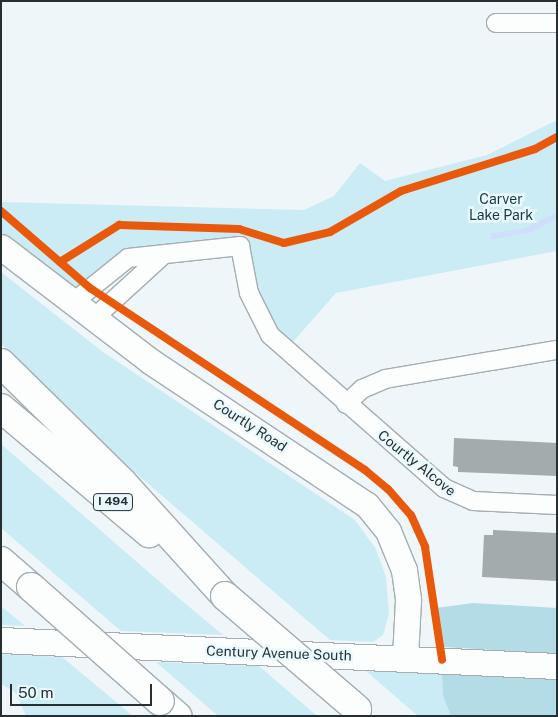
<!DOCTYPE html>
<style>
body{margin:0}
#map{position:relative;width:558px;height:717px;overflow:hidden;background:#eef6f9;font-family:"Public Sans",sans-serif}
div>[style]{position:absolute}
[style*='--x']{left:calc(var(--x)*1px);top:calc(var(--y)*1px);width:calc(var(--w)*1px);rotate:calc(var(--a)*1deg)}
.green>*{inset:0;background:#cbecf5}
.forest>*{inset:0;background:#b3dce7}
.stream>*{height:5.5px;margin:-2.75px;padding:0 2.75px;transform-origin:2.75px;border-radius:2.75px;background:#cfdefb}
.building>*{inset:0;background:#a3abac}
.roads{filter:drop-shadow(1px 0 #a5adb0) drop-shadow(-1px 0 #a5adb0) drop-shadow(0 1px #a5adb0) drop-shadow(0 -1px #a5adb0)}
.street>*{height:18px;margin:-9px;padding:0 9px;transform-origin:9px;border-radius:9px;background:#fcfefe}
.secondary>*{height:25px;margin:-12.5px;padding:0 12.5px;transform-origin:12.5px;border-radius:12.5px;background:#fcfefe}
.highway>*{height:28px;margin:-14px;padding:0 14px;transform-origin:14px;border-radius:14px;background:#fcfefe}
.bridges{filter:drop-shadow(1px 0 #a5adb0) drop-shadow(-1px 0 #a5adb0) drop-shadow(0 1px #a5adb0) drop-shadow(0 -1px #a5adb0)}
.highway-bridge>*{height:28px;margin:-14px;padding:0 14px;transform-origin:14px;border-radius:14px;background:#fcfefe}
.cycleway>*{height:8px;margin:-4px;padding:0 4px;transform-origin:4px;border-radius:4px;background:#e8590c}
span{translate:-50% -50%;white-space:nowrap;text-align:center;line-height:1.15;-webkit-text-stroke:5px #e9f9fe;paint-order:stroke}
.shield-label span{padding:1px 4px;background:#e9f9fe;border:1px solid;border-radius:4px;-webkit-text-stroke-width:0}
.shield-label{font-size:12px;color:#263033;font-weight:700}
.park-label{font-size:14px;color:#15373f}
.street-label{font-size:14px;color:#263033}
.frame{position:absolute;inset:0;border:2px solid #263033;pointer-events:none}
.scale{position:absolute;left:10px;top:684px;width:142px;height:22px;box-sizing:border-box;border:2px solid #263033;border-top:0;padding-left:6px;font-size:15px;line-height:18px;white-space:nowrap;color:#263033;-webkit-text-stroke:4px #e9f9fe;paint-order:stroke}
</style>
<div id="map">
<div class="green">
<i style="clip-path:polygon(557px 120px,557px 251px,336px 293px,285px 351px,270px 335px,240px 246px,128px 258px,71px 304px,1px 247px,1px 202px,304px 210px,334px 196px,360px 163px,385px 181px,487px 155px)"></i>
<i style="clip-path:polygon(1px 272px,103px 352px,355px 520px,376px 549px,386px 577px,389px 614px,383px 635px,373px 642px,330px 640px,110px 451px,1px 344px)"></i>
<i style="clip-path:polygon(1px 444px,175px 595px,223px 635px,121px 631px,1px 528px)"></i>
<i style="clip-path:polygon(1px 606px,25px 626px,1px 625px)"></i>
<i style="clip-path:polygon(1px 654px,62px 657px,133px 716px,26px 716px,15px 692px,1px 684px)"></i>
<i style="clip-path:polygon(156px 662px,259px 666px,317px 716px,218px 716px)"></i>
<i style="clip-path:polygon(366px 671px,442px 674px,443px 696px,451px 716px,418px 716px)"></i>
</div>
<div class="forest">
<i style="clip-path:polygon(473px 603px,557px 608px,557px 654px,443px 647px,436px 608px)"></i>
<i style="clip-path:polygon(442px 674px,557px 679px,557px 716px,451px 716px,443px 696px)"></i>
</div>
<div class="stream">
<i style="--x:494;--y:236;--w:35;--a:-10"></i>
<i style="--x:528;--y:230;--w:32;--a:-26"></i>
</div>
<div class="building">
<i style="clip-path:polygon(454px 438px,557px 443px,557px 476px,458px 472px,458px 467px,453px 466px)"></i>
<i style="clip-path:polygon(493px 530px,557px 533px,557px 581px,482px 577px,484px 535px,493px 535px)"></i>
</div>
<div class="roads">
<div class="street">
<i style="--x:496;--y:23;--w:61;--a:0"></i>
<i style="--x:71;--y:304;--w:73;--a:-38.9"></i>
<i style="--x:128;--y:258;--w:113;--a:-6.1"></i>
<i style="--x:240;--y:246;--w:48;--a:79.2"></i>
<i style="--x:249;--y:293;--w:47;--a:63.4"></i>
<i style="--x:270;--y:335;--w:232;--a:41.3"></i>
<i style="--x:444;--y:488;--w:32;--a:24"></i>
<i style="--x:473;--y:501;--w:84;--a:2.7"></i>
<i style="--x:93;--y:319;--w:93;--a:-42.4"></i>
<i style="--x:346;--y:404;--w:22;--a:-43"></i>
<i style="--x:362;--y:389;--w:25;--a:-23"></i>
<i style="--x:385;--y:379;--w:174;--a:-9.6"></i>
</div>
<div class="secondary">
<i style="--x:1;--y:247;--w:188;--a:37.4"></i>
<i style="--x:150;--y:361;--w:260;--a:33.6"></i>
<i style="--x:367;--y:505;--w:33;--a:51"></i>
<i style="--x:388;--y:531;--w:42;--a:67.7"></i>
<i style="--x:404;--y:570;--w:30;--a:82"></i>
<i style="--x:408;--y:600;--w:58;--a:93"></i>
<i style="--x:1;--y:640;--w:557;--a:2.68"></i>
</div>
<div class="highway">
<i style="--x:1;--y:363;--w:171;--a:44.5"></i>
<i style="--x:123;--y:483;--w:152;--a:47.9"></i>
<i style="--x:1;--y:408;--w:194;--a:40.2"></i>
<i style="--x:1;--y:561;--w:40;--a:41"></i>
<i style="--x:160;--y:701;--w:23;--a:41"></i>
</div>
</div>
<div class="bridges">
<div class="highway-bridge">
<i style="--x:31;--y:587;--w:172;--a:41.5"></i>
<i style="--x:225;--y:596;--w:174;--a:40.6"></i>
</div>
</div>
<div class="cycleway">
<i style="--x:1;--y:211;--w:118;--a:40.9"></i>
<i style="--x:90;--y:288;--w:330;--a:33.5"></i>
<i style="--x:365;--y:470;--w:30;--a:40"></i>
<i style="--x:388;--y:489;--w:35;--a:49"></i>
<i style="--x:411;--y:515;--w:35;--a:66"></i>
<i style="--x:425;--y:547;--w:114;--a:81.4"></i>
<i style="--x:60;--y:262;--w:70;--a:-32.1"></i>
<i style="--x:119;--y:225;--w:120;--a:1.9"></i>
<i style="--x:239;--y:229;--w:47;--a:17.3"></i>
<i style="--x:284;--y:243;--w:47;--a:-13.4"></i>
<i style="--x:330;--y:232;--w:82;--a:-30"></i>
<i style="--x:401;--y:191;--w:140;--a:-17.4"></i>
<i style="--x:535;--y:149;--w:25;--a:-29"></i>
</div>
<div class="shield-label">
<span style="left:113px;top:502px">I 494</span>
</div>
<div class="park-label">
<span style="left:501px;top:207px">Carver<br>Lake Park</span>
</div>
<div class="street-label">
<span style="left:250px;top:425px;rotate:33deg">Courtly Road</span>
<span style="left:417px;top:463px;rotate:39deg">Courtly Alcove</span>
<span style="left:279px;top:653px;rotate:2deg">Century Avenue South</span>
</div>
<div class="frame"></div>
<div class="scale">50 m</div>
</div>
